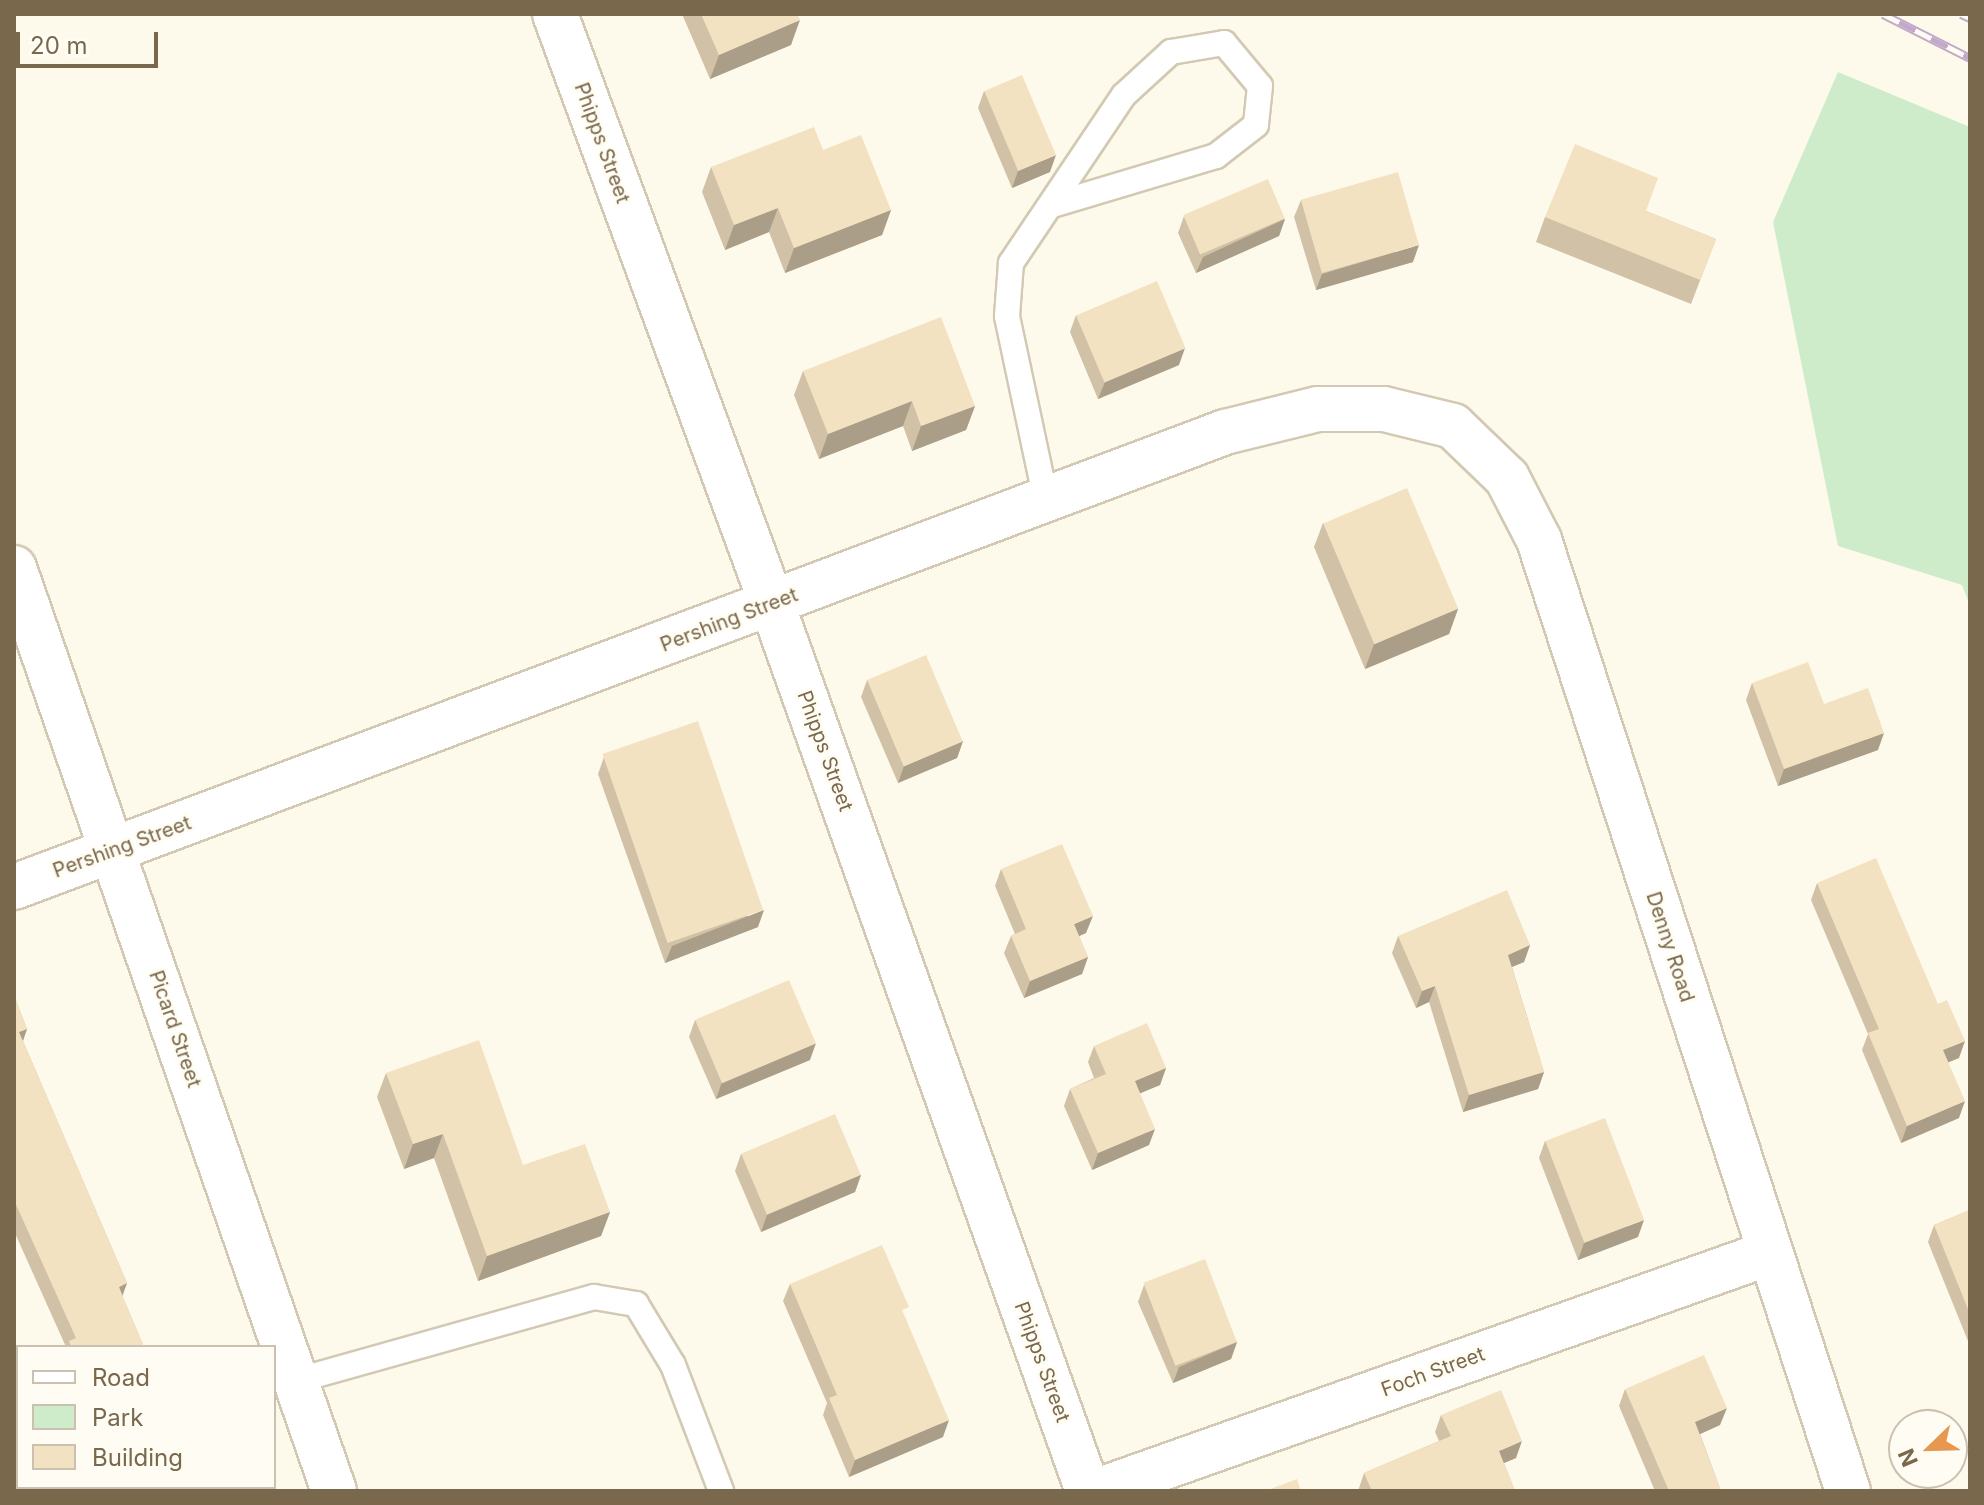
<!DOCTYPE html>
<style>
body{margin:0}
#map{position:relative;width:1984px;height:1505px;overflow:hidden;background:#fdfaec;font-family:Inter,sans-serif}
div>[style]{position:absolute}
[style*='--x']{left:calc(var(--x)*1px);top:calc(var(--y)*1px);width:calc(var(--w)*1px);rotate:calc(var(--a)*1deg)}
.green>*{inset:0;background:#ceecc9}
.roads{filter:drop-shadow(2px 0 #d3c9b3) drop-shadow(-2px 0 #d3c9b3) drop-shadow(0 2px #d3c9b3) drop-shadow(0 -2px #d3c9b3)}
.service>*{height:24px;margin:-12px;padding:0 12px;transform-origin:12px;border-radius:12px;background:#fff}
.minor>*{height:44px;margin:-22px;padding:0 22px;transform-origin:22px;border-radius:22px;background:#fff}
.rail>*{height:9px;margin-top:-4.5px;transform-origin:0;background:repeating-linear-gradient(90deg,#fffdf3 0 18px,#c2a8c9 0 36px);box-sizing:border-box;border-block:2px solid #c2a8c9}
.wall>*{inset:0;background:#d1c2a7}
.shaded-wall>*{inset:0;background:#aa9e88}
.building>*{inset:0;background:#f3e2c2;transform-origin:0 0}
span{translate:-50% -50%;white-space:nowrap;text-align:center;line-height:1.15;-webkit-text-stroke:6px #fffdf3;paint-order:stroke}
.street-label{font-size:20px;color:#7a684d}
.frame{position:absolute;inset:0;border:16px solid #7a684d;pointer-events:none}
.legend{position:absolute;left:16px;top:1345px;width:260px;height:144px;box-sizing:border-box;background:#fffdf3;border:2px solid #cac1b1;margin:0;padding:10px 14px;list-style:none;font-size:24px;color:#7a684d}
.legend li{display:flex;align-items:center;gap:16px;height:40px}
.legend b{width:40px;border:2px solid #cac1b1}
.north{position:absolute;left:1888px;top:1409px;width:80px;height:80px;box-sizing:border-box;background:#fffdf3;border:2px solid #cac1b1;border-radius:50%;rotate:247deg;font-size:22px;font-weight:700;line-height:32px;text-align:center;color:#7a684d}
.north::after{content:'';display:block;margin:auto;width:28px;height:36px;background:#e79750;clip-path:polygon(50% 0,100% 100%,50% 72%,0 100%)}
.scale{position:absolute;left:16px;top:32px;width:142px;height:36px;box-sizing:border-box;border:4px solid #7a684d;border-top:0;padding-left:10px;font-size:24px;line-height:28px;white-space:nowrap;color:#7a684d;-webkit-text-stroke:6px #fffdf3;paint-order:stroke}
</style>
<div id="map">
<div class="green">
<i style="clip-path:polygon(1838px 72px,1970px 127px,1970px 606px,1962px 585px,1838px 546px,1773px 222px)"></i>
</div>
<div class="roads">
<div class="service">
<i style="--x:1046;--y:500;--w:188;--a:-102"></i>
<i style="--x:1007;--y:316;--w:53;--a:-85.7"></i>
<i style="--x:1011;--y:263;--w:202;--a:-56.1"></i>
<i style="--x:1124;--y:95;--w:64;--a:-42.5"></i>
<i style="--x:1171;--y:52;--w:54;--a:-9.6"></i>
<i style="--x:1224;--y:43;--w:56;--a:50.1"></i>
<i style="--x:1260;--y:86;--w:39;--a:96"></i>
<i style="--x:1256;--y:125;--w:51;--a:142.2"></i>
<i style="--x:1216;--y:156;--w:170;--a:163.3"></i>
<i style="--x:295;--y:1381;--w:311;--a:-15.7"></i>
<i style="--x:594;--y:1297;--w:43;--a:9.5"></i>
<i style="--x:636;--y:1304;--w:71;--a:58.8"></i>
<i style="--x:673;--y:1365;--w:135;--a:69.1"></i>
</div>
<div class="minor">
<i style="--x:555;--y:14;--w:629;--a:69.81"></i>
<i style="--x:772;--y:604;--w:942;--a:70.39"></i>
<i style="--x:14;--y:568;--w:977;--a:70.88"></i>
<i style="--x:14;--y:887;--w:1294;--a:-20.59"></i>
<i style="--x:1225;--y:432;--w:96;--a:-13.9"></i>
<i style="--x:1318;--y:409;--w:66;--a:0"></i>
<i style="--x:1384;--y:409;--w:71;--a:13.8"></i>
<i style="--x:1453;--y:426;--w:75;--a:43.9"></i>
<i style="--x:1507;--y:478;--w:70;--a:62.7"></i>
<i style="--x:1539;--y:540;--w:1000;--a:72"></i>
<i style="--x:1097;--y:1491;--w:713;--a:-19.5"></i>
</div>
</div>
<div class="rail">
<i style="--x:1883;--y:14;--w:97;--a:26.8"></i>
<i style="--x:1961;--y:14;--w:10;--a:24"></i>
</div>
<div class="wall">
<i style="clip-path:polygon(682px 14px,797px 14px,791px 45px,710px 79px)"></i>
<i style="clip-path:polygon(984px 91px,1050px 172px,1012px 188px,978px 108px)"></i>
<i style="clip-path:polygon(823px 150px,891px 210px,882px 235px,785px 273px,769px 232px,725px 250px,702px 192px,711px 167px)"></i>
<i style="clip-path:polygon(1301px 200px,1413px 262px,1316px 290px,1294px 217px)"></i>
<i style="clip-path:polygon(1646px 211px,1716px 239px,1691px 304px,1536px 242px,1545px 217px)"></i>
<i style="clip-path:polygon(1184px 216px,1285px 219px,1279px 236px,1196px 273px,1178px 233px)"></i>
<i style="clip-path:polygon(1076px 315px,1179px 365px,1098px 399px,1070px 332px)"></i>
<i style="clip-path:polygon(803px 371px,975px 406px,966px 430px,912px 451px,903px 426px,819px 459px,794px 395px)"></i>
<i style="clip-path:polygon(1323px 523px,1458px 609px,1449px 634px,1365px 669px,1314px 547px)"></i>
<i style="clip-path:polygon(867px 680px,963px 741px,957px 758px,898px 783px,861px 697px)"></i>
<i style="clip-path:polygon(1752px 683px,1824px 704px,1878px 750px,1778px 786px,1746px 700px)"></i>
<i style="clip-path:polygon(604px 757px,758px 927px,665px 963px,598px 774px)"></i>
<i style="clip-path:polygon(1001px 869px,1086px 933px,1079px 936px,1088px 957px,1082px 974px,1024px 998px,1004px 953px,1011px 936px,1015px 934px,995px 886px)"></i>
<i style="clip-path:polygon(1817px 883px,1959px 1058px,1948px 1062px,1959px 1118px,1901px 1143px,1862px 1050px,1868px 1034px,1811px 900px)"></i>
<i style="clip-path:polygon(1398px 936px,1530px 945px,1524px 962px,1512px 967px,1544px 1072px,1538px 1089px,1463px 1112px,1429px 1002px,1416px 1008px,1392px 953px)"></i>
<i style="clip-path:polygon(14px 995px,27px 1029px,23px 1041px,127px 1283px,122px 1295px,144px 1347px,66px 1347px,14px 1231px)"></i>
<i style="clip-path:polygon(695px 1020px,810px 1060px,716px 1099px,689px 1037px)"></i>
<i style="clip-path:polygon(1094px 1046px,1166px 1068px,1160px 1085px,1140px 1093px,1149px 1145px,1092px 1170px,1064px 1106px,1070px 1089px,1094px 1078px,1088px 1062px)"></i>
<i style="clip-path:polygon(386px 1073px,523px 1165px,610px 1212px,601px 1236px,478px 1281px,434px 1158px,404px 1169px,377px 1097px)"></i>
<i style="clip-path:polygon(1545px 1141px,1638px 1237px,1578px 1260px,1539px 1158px)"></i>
<i style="clip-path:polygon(741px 1154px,861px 1175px,855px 1192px,761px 1232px,735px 1171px)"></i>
<i style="clip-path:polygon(1970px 1210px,1970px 1346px,1928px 1242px,1934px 1225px)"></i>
<i style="clip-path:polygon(790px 1284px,905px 1317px,943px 1437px,849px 1477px,823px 1415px,827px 1403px,783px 1301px)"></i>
<i style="clip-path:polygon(1144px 1285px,1237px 1342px,1231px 1359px,1173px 1383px,1138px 1302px)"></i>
<i style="clip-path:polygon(1625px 1389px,1720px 1425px,1700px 1434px,1721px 1491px,1655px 1491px,1619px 1406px)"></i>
<i style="clip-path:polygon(1441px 1415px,1516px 1458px,1504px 1463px,1515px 1491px,1358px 1491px,1364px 1473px,1439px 1441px,1435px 1432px)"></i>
</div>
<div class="shaded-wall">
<i style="clip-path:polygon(800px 20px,791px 45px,710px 79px,719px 55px)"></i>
<i style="clip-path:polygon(1056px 155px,1050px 172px,1012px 188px,1018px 171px)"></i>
<i style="clip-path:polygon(778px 208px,769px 232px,725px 250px,734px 225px)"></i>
<i style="clip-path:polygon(891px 210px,882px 235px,785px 273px,794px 248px)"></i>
<i style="clip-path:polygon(1285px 219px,1279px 236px,1196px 273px,1203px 257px)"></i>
<i style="clip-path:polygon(1419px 245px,1413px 262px,1316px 290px,1322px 274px)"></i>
<i style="clip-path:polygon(1185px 348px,1179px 365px,1098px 399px,1105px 382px)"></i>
<i style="clip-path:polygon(912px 401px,903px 426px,819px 459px,828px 434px)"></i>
<i style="clip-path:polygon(975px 406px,966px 430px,912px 451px,921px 426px)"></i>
<i style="clip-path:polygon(1458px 609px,1449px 634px,1365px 669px,1374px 644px)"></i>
<i style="clip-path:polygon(1884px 733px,1878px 750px,1778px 786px,1784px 769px)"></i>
<i style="clip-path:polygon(963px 741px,957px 758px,898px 783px,904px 766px)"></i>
<i style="clip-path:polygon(764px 910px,758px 927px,665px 963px,672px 946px)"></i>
<i style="clip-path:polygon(1093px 916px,1086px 933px,1068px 941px,1074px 924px)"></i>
<i style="clip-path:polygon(1530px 945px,1524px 962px,1502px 971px,1508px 955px)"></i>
<i style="clip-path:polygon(1088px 957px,1082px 974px,1024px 998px,1030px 981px)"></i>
<i style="clip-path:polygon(1435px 986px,1429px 1002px,1416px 1008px,1422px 991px)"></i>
<i style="clip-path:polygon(27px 1029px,21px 1046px,19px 1032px)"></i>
<i style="clip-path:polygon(1965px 1041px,1959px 1058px,1937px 1067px,1943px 1050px)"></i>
<i style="clip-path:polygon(816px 1043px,810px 1060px,716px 1099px,722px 1082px)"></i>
<i style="clip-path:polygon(1166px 1068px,1160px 1085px,1129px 1098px,1135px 1081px)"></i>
<i style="clip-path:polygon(1544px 1072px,1538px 1089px,1463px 1112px,1469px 1095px)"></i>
<i style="clip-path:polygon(1965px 1101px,1959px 1118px,1901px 1143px,1907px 1126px)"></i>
<i style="clip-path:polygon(1155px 1129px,1149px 1145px,1092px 1170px,1098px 1153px)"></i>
<i style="clip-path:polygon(443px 1134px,434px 1158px,404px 1169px,413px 1144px)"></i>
<i style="clip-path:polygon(861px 1175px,855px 1192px,761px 1232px,767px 1215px)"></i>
<i style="clip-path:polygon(610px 1212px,601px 1236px,478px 1281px,487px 1256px)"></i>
<i style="clip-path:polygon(1644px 1220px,1638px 1237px,1578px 1260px,1584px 1243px)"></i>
<i style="clip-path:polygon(127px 1283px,121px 1300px,119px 1287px)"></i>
<i style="clip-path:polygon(1237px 1342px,1231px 1359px,1173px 1383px,1179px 1367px)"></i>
<i style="clip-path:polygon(1727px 1408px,1720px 1425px,1689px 1439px,1695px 1422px)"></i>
<i style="clip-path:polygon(949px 1420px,943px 1437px,849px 1477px,855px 1460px)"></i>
<i style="clip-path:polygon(1522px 1441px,1516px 1458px,1492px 1468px,1499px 1451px)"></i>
</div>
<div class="building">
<i style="clip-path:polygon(701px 14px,797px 14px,800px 20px,719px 55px)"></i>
<i style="left:1022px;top:75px;width:87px;height:41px;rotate:67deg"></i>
<i style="clip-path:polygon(814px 127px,823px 150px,861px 135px,891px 210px,794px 248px,778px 208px,734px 225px,711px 167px)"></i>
<i style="clip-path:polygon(1575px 144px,1658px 178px,1646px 211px,1716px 239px,1700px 280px,1545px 217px)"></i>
<i style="left:1398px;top:172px;width:76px;height:101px;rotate:74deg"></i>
<i style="left:1268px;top:179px;width:43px;height:92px;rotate:67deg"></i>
<i style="left:1157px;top:281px;width:73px;height:88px;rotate:67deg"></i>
<i style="clip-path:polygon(941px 317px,975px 406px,921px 426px,912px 401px,828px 434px,803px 371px)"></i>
<i style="left:1407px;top:488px;width:131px;height:91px;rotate:67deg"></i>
<i style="left:926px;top:655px;width:94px;height:64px;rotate:67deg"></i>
<i style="clip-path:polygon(1808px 662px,1824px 704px,1868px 688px,1884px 733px,1784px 769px,1752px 683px)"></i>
<i style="left:698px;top:721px;width:200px;height:101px;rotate:71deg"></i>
<i style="clip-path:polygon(1062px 844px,1093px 916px,1074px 924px,1088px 957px,1030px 981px,1011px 936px,1026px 929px,1001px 869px)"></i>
<i style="clip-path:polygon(1876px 858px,1938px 1004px,1947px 1000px,1965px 1041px,1943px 1050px,1965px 1101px,1907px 1126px,1868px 1033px,1879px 1029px,1817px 883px)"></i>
<i style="clip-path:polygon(1507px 890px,1530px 945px,1508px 955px,1544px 1072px,1469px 1095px,1435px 986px,1422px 991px,1398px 936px)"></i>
<i style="left:789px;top:980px;width:69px;height:102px;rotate:67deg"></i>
<i style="clip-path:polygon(14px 995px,27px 1029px,19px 1032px,127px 1283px,119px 1287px,144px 1347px,71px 1347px,69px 1341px,76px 1338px,14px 1200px)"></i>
<i style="clip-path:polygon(1147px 1023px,1166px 1068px,1135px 1081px,1155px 1129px,1098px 1153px,1070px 1089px,1106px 1074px,1094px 1046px)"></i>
<i style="clip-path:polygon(479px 1040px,523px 1165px,585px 1144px,610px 1212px,487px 1256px,443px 1134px,413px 1144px,386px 1073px)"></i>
<i style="left:835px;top:1114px;width:66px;height:102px;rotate:67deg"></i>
<i style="left:1605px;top:1118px;width:109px;height:64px;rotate:69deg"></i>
<i style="clip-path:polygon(1970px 1210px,1970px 1314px,1934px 1225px)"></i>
<i style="clip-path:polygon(882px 1245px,909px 1307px,902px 1310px,949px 1420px,855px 1460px,829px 1398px,837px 1395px,790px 1284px)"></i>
<i style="left:1205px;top:1259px;width:89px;height:66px;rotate:69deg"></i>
<i style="clip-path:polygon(1704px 1355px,1727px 1408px,1695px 1422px,1721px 1491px,1669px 1491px,1625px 1389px)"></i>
<i style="clip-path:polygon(1501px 1390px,1522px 1441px,1499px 1451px,1515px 1491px,1372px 1491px,1364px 1473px,1451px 1436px,1441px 1415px)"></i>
<i style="clip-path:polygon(1297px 1479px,1301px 1491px,1265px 1491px)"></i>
<i style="clip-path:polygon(167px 1487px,217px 1487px,219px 1491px,154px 1491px)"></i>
</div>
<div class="street-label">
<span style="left:602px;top:143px;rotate:70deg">Phipps Street</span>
<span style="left:729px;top:620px;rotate:-21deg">Pershing Street</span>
<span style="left:825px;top:751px;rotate:70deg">Phipps Street</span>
<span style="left:122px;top:847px;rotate:-20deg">Pershing Street</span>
<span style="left:1670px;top:947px;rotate:72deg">Denny Road</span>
<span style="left:175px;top:1029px;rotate:71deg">Picard Street</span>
<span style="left:1042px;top:1362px;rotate:70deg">Phipps Street</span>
<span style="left:1433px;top:1372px;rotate:-20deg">Foch Street</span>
</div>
<div class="frame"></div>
<ul class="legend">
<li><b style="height:10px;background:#fff"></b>Road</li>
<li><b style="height:22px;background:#ceecc9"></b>Park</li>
<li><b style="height:22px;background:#f3e2c2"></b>Building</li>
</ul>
<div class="north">N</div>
<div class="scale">20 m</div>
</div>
